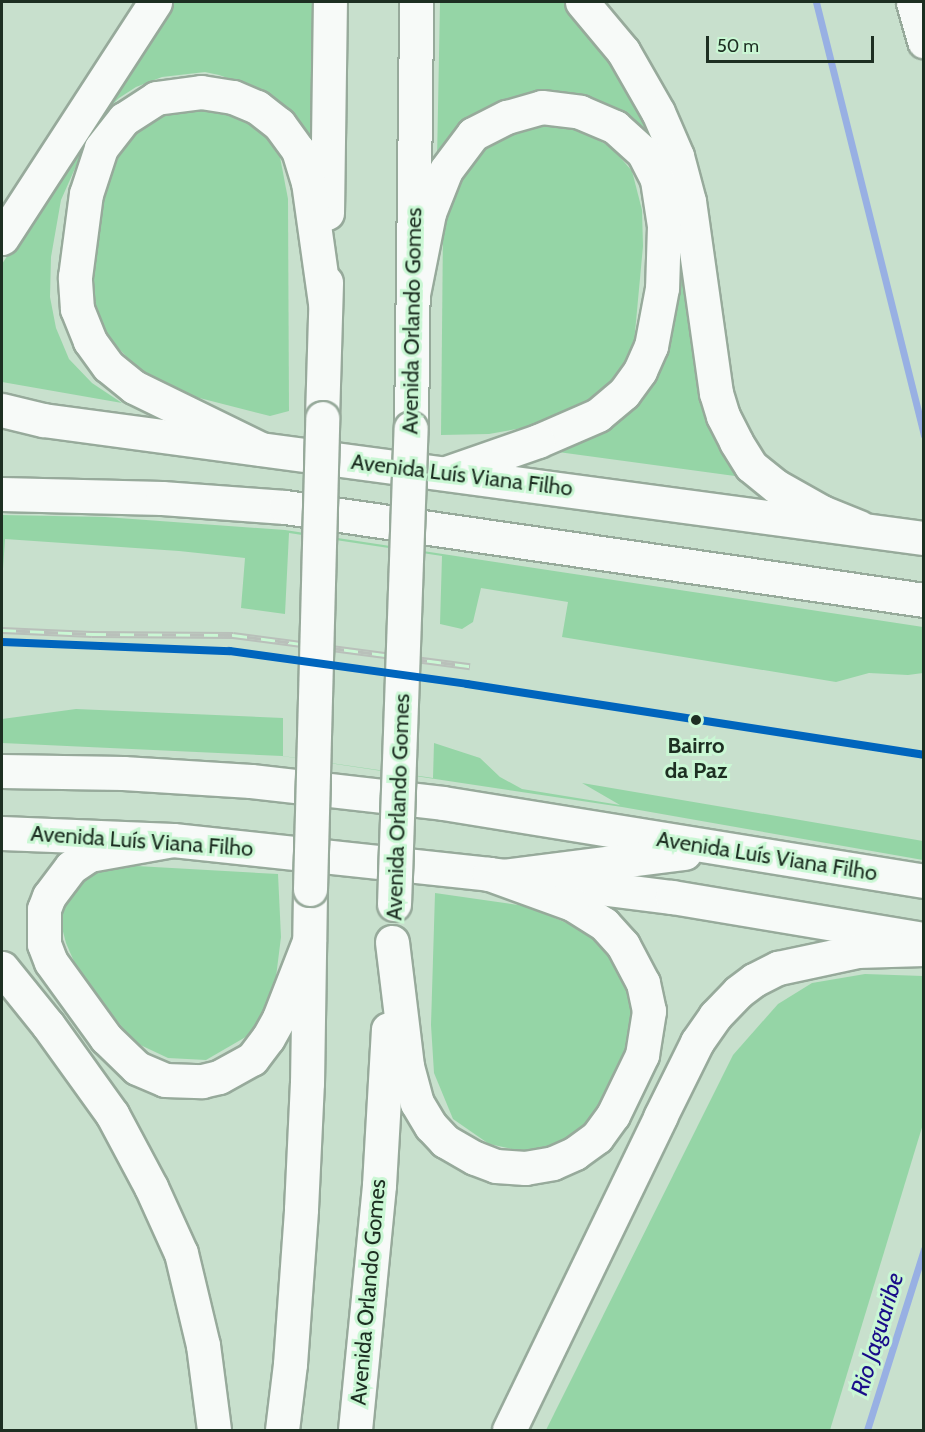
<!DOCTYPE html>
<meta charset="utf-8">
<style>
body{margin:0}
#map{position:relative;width:925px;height:1432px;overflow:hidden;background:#c8e0cd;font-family:Cabin,sans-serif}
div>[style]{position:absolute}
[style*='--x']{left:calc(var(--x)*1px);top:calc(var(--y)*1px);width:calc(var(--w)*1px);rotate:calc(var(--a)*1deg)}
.green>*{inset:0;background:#95d5a6}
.stream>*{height:7px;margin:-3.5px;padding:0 3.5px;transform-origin:3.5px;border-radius:3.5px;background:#98b0e3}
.roads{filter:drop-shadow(2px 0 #97aa9b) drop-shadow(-2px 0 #97aa9b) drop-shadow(0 2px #97aa9b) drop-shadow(0 -2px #97aa9b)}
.secondary>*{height:33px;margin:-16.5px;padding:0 16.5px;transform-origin:16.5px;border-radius:16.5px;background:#f7faf8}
.primary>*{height:33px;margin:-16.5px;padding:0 16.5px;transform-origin:16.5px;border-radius:16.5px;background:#f7faf8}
.trunk>*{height:33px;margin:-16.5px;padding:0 16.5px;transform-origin:16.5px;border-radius:16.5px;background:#f7faf8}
.rail>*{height:7px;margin-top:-3.5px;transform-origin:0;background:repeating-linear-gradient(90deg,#caf7d4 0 14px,#b9c0ba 0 28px);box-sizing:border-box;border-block:2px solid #b9c0ba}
.bridges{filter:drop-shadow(2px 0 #97aa9b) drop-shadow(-2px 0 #97aa9b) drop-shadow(0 2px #97aa9b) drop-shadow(0 -2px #97aa9b)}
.primary-bridge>*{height:33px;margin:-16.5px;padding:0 16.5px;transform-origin:16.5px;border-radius:16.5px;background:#f7faf8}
.metro-1>*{height:8px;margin:-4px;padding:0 4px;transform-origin:4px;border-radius:4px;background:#0065bd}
.dots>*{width:16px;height:16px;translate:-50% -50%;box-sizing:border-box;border:3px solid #caf7d4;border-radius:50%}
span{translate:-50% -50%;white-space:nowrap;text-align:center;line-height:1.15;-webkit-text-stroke:6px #caf7d4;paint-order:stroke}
.street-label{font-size:22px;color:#1d2f22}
.stop-label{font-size:22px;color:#1d2f22;font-weight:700}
.water-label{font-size:24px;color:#190c89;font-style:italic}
.frame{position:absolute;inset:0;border:3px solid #1d2f22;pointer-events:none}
.scale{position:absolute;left:706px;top:36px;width:168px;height:27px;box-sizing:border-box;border:3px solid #1d2f22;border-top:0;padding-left:8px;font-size:18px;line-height:21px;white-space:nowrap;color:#1d2f22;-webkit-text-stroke:4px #caf7d4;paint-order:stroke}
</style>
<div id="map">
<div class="green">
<i style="clip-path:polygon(172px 2px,313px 2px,313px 143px,236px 81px,219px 75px,205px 72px,162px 77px,136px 87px,119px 98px,96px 121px,61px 200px,51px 257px,50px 297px,56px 328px,69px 359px,92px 383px,122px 403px,2px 382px,2px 264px)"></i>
<i style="clip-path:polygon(440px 2px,568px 2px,613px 63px,646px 121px,672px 176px,692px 297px,696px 356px,711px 415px,719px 438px,730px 456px,757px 479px,536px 449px,595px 427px,627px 407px,654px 371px,666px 336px,673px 251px,669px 196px,657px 162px,646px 142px,616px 117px,572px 100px,541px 97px,510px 102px,479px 118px,458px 139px,444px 159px,440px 162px,437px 160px)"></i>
<i style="clip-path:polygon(186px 104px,224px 105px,256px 123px,280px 157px,288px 199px,289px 411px,270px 416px,180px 393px,135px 366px,100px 328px,89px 267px,97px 206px,120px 154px,147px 118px)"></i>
<i style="clip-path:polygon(526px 123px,574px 126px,612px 148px,632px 171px,642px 210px,643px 246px,633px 354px,607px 390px,571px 409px,528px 427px,489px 434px,441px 435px,443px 228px,460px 177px,487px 142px)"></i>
<i style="clip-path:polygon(2px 515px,105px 517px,285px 530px,923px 627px,923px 673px,908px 675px,869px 673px,836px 682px,562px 637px,568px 602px,481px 588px,473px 622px,462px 629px,440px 624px,442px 556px,289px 533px,285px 614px,241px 608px,245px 558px,179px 551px,5px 539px,2px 584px)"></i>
<i style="clip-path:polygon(76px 709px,283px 718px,283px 756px,433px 778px,434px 743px,480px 758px,500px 777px,522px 789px,620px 805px,582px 783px,923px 841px,923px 860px,622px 807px,282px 756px,2px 743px,2px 719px)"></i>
<i style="clip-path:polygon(101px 864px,278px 874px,281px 937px,275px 985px,263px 1027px,206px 1060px,168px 1058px,134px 1042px,79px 973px,66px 943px,60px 920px,62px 895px,76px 874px)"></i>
<i style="clip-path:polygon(435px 893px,525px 906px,609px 940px,631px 974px,634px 1059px,579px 1140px,535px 1154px,489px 1144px,453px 1119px,434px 1073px,431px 1025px)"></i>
<i style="clip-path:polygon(865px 974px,923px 976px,923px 1124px,830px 1430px,546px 1430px,733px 1055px,778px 1004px,812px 983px)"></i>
</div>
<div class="stream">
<i style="--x:816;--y:2;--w:447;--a:76"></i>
<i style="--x:867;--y:1430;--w:190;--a:-72.5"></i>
</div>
<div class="roads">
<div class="secondary">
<i style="--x:913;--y:2;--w:41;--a:74.2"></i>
<i style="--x:2;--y:410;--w:42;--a:13.7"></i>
<i style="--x:43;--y:420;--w:889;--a:7.63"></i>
<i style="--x:2;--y:833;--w:171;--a:2.3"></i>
<i style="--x:173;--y:840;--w:318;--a:6.1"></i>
<i style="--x:489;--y:874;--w:184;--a:7.2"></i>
<i style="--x:672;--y:897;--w:255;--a:9.5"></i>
</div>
<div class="primary">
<i style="--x:582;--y:2;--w:64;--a:50.1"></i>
<i style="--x:623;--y:51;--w:70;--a:60.2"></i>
<i style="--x:658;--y:112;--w:48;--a:66.6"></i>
<i style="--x:677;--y:156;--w:47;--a:75.1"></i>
<i style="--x:689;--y:201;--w:194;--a:82"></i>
<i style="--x:716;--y:393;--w:24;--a:73"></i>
<i style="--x:723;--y:416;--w:29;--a:63"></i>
<i style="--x:736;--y:442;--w:28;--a:58"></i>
<i style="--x:751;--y:466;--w:32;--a:39"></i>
<i style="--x:776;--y:486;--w:53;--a:29.5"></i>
<i style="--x:822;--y:512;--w:40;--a:22"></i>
<i style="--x:327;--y:213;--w:211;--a:-89.2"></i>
<i style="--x:413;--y:294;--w:83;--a:-78.8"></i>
<i style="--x:429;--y:213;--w:46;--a:-68.4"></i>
<i style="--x:446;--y:170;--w:45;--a:-53.1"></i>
<i style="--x:473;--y:134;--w:38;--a:-27"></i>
<i style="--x:507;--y:117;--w:36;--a:-16"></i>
<i style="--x:542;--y:107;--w:38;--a:7"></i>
<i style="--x:580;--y:112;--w:38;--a:23"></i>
<i style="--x:615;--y:127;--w:38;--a:42"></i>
<i style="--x:643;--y:152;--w:31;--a:63"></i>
<i style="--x:657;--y:180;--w:47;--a:81.3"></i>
<i style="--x:664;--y:226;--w:62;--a:91.8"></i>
<i style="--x:662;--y:288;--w:59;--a:100.7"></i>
<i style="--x:651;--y:346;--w:27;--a:114"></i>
<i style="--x:640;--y:371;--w:27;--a:126"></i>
<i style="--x:624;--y:393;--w:34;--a:140"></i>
<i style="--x:598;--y:415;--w:65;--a:156.6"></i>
<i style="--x:538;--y:441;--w:97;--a:160.8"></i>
<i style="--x:322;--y:418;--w:136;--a:-88.3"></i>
<i style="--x:411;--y:428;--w:426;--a:-89.3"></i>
<i style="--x:261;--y:449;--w:141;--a:-154"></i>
<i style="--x:134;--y:387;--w:33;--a:-141"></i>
<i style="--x:108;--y:366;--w:31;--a:-126"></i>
<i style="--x:90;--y:341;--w:35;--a:-112"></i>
<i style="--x:77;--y:309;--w:32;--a:-94"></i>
<i style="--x:75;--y:277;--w:84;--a:-82.5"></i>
<i style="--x:86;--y:194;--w:48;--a:-71.9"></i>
<i style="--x:101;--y:148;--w:37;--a:-52"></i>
<i style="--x:124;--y:119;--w:38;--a:-33"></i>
<i style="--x:156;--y:98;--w:45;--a:-7.6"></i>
<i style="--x:201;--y:92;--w:32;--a:9"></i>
<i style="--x:233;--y:97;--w:26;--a:23"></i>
<i style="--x:257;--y:107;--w:28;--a:38"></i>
<i style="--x:279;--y:124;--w:32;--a:54"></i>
<i style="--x:298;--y:150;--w:34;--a:73"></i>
<i style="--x:308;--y:182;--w:122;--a:82"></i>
<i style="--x:173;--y:840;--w:85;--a:169.9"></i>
<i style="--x:89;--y:855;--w:22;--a:146"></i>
<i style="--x:71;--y:867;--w:36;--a:127"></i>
<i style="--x:49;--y:896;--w:14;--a:111"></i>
<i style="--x:44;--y:909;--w:35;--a:90"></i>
<i style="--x:44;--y:944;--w:19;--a:69"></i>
<i style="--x:51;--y:962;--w:94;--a:54.1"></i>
<i style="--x:106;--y:1038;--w:43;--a:44.1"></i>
<i style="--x:137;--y:1068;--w:30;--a:23"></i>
<i style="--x:165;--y:1080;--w:37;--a:2"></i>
<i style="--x:202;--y:1081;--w:17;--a:-13"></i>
<i style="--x:219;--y:1077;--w:38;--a:-29"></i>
<i style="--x:252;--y:1059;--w:26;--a:-53"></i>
<i style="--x:268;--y:1038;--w:23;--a:-61"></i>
<i style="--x:279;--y:1018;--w:83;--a:-68.7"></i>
<i style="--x:392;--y:942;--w:125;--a:83.1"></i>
<i style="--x:407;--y:1066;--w:38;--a:75"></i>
<i style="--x:417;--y:1103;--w:27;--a:59"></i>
<i style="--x:431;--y:1126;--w:21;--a:47"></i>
<i style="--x:445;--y:1141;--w:34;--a:30"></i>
<i style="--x:475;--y:1158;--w:22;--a:21"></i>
<i style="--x:496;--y:1166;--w:29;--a:4"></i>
<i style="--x:525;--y:1168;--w:28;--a:-10"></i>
<i style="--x:553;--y:1163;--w:24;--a:-24"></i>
<i style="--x:575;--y:1153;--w:27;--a:-36"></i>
<i style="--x:597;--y:1137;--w:27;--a:-54"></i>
<i style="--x:613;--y:1115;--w:67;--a:-64.2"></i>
<i style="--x:642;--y:1055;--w:45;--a:-81"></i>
<i style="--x:649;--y:1011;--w:29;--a:-102"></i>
<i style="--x:643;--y:983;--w:43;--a:-117.8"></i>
<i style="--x:623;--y:945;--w:28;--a:-132"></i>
<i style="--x:604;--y:924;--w:38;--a:-148"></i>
<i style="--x:572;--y:904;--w:88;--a:-160.1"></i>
<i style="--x:2;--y:968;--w:73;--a:51.1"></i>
<i style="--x:48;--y:1025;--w:110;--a:54.3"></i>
<i style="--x:112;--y:1114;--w:83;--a:61.9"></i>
<i style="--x:151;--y:1187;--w:72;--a:65.6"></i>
<i style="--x:181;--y:1253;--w:95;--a:76.6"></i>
<i style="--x:203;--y:1345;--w:86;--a:82.6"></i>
<i style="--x:282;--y:1430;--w:66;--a:-83.1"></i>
<i style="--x:290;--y:1364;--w:155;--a:-85.9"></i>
<i style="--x:301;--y:1209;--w:126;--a:-87.3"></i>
<i style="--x:307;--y:1083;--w:194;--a:-89.1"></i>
<i style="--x:355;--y:1430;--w:246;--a:-84.4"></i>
<i style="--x:379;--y:1185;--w:156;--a:-86.7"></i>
<i style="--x:509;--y:1430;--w:348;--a:-64.2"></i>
<i style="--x:660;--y:1117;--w:84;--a:-63.7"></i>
<i style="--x:697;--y:1042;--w:32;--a:-55"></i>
<i style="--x:715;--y:1016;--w:33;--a:-46"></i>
<i style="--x:738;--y:992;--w:20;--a:-37"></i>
<i style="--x:754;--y:980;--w:27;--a:-27"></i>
<i style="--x:778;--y:968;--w:81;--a:-12.1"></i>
<i style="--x:857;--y:951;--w:67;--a:-1.7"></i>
</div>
<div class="trunk">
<i style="--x:2;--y:238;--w:281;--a:-57"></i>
<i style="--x:2;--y:494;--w:160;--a:1.4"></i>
<i style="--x:162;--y:498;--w:123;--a:4.2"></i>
<i style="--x:285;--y:507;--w:646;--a:8.28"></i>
<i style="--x:2;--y:771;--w:121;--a:0.9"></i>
<i style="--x:123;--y:773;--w:128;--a:3.6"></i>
<i style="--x:251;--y:781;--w:193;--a:6.5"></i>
<i style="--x:443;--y:803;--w:487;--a:9.2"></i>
<i style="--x:502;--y:876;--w:184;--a:-7.2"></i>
</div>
</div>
<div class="rail">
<i style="--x:2;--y:630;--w:90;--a:2.5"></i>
<i style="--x:92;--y:634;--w:141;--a:0.4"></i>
<i style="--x:233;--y:635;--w:239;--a:7.5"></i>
</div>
<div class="bridges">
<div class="primary-bridge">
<i style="--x:310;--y:889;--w:471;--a:-88.5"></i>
<i style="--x:394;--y:904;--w:476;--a:-88"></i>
</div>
</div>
<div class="metro-1">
<i style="--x:2;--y:642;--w:228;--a:2.3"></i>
<i style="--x:230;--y:651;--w:239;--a:7.9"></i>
<i style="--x:467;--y:684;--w:462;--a:8.8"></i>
</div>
<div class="dots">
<i style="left:696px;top:720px;background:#1d2f22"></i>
</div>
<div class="street-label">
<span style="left:412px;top:321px;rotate:-89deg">Avenida Orlando Gomes</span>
<span style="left:462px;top:475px;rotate:7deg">Avenida Luís Viana Filho</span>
<span style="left:398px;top:807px;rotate:-88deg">Avenida Orlando Gomes</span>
<span style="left:142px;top:841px;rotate:4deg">Avenida Luís Viana Filho</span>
<span style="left:767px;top:856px;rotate:9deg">Avenida Luís Viana Filho</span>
<span style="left:368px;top:1292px;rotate:-85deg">Avenida Orlando Gomes</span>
</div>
<div class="stop-label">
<span style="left:696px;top:758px">Bairro<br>da Paz</span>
</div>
<div class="water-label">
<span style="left:877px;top:1334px;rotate:-73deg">Rio Jaguaribe</span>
</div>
<div class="frame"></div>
<div class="scale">50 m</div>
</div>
